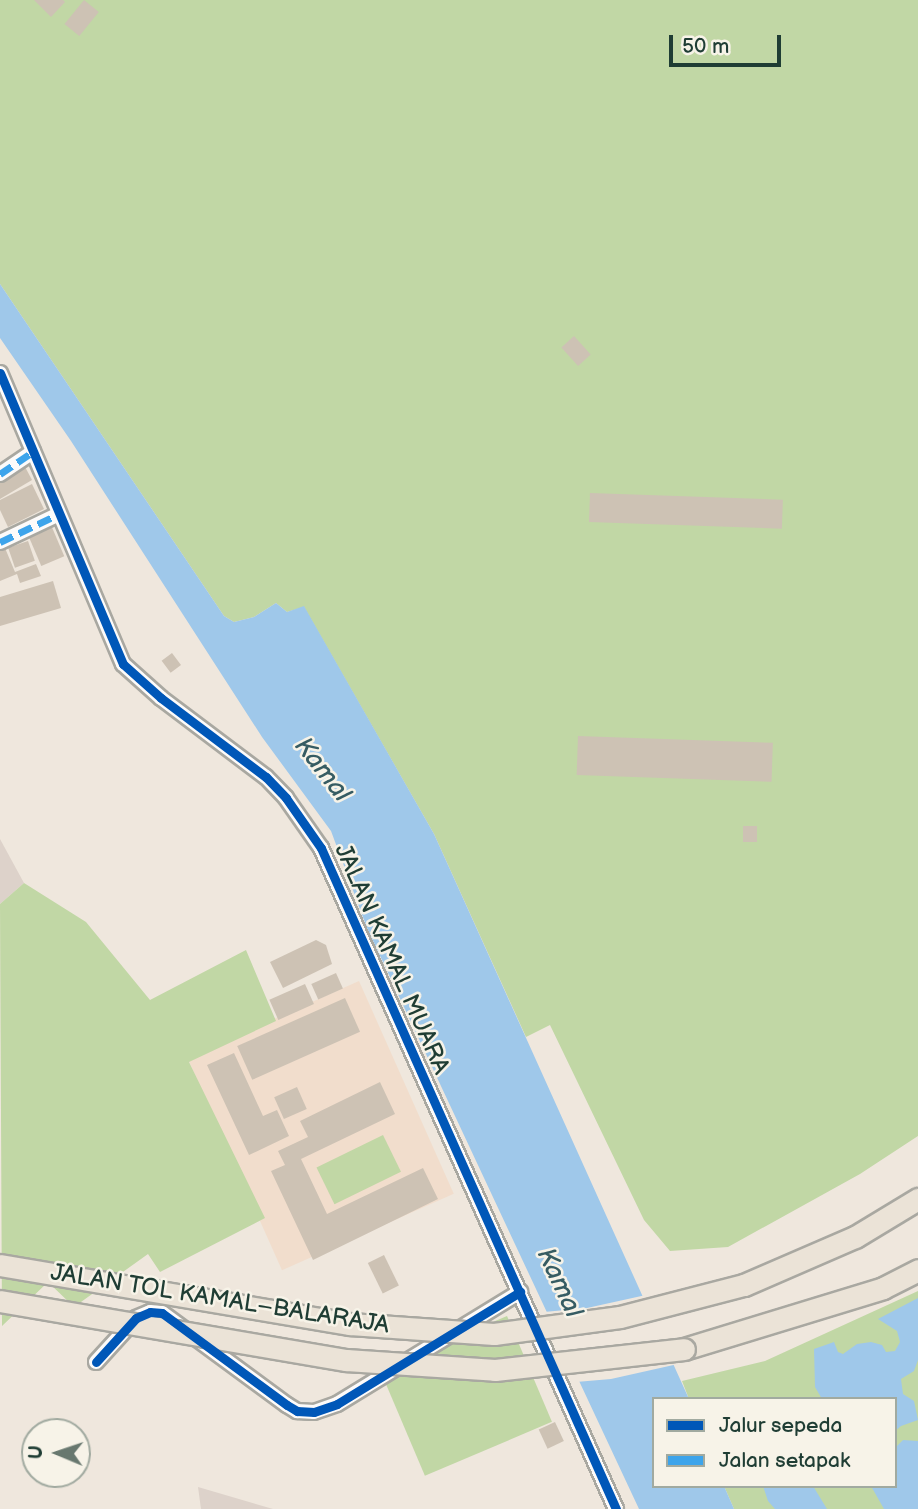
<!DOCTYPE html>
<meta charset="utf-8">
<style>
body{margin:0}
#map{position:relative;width:918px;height:1509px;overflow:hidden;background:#efe7dd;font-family:"Balsamiq Sans",sans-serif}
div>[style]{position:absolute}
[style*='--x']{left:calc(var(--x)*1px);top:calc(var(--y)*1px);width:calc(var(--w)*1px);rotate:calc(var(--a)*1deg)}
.built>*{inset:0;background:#f1ddcc;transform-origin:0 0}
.industrial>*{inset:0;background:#ddd2ca}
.green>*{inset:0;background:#c1d7a5;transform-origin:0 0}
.water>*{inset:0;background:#9fc8ea}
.pier>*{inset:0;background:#efe7dd}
.building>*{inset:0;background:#cdc2b4;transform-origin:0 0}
.roads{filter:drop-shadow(2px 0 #a9a8a1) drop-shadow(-2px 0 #a9a8a1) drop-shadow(0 2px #a9a8a1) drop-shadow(0 -2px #a9a8a1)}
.minor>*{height:14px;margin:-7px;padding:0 7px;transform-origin:7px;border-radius:7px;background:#fdfbfa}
.highway>*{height:21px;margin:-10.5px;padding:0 10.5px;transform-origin:10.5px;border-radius:10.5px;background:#ebe3d7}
.bridges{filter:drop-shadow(2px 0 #a9a8a1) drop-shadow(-2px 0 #a9a8a1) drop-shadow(0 2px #a9a8a1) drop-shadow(0 -2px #a9a8a1)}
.highway-bridge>*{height:21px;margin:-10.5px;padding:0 10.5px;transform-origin:10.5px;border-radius:10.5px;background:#ebe3d7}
.quiet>*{height:7px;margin-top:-3.5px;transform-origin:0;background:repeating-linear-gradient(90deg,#3da4eb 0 14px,transparent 0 21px)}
.cycleway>*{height:9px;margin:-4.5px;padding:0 4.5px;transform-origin:4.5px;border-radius:4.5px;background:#0057b8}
span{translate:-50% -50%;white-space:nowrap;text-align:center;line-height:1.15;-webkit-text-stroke:5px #f7f3e8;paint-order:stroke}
.street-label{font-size:24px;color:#1f3d34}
.water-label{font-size:26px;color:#365c63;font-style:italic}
.legend{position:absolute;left:652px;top:1397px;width:245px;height:91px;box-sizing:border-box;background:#f7f3e8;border:2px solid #a1aaa0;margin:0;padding:9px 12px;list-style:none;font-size:21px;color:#1f3d34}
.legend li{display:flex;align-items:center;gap:14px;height:35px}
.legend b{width:35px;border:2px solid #a1aaa0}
.north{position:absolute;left:21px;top:1418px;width:70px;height:70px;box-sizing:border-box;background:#f7f3e8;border:2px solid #a1aaa0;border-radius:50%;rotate:272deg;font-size:19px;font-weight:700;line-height:28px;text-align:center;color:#1f3d34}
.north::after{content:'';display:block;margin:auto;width:24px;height:32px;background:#68786f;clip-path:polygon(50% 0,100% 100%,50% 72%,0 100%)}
.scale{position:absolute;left:669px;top:35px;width:112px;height:32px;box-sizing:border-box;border:4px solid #1f3d34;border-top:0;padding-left:9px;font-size:21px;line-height:24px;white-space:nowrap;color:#1f3d34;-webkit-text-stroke:5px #f7f3e8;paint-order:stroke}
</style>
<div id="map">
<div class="built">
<i style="left:359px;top:981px;width:233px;height:188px;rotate:66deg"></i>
</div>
<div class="industrial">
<i style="clip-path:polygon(0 839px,24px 883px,0 904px)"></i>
<i style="clip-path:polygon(198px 1487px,273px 1509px,201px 1509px)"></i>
</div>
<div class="green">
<i style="clip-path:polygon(0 0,918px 0,918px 1136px,860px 1174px,728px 1247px,670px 1251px,644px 1220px,550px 1025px,526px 1037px,434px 834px,304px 607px,287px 612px,276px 603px,254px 617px,234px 622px,224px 616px,0 284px)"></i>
<i style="clip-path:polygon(24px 883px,86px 922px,150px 1000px,246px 950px,276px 1021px,189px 1062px,265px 1218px,160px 1272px,148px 1254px,74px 1307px,48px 1282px,2px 1326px,0 904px)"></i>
<i style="left:383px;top:1135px;width:41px;height:74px;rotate:64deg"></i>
<i style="clip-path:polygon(918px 1291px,918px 1509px,734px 1509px,724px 1486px,895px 1486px,895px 1399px,689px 1399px,682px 1381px,765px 1361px)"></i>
<i style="left:507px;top:1316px;width:115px;height:138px;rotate:67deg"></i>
</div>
<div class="water">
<i style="clip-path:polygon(0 284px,224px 616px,234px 622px,254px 617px,276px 603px,287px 612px,304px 606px,434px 834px,689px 1399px,654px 1399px,654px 1486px,724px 1486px,734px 1509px,639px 1509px,367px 928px,331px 831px,262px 737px,71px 441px,0 338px)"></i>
<i style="clip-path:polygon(918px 1298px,918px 1360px,914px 1371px,901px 1379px,903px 1394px,914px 1401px,918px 1420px,901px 1426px,895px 1431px,895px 1399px,822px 1399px,815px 1387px,814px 1349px,834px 1342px,838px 1352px,843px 1354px,857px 1344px,871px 1342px,882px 1345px,886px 1352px,895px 1351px,900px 1342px,897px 1331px,878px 1319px)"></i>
<i style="clip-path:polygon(903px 1440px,918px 1441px,918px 1509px,884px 1509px,871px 1486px,895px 1486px,895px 1448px)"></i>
<i style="clip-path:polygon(763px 1486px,813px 1486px,827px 1509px,775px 1509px,768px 1501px)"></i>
</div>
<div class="pier">
<i style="clip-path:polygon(646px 1295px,678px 1364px,611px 1379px,576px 1382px,544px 1312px,587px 1308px)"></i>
</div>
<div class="building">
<i style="clip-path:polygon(34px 0,63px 0,65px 2px,51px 17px)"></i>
<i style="left:84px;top:0;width:19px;height:31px;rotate:39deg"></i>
<i style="left:574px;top:336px;width:25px;height:17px;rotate:48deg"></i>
<i style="clip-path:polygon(23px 463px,32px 480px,0 499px,0 476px)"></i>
<i style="clip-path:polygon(32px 484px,44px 509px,8px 527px,0 510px,0 500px)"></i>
<i style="left:590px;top:493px;width:193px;height:29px;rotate:2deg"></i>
<i style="left:51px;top:525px;width:34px;height:25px;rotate:67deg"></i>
<i style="left:28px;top:541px;width:21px;height:21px;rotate:71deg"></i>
<i style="clip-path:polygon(5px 548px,15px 572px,36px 564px,41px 576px,20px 583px,17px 574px,0 581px,0 550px)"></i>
<i style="clip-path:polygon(53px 581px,61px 608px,0 626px,0 597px)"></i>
<i style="left:172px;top:653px;width:15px;height:13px;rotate:53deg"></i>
<i style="left:578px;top:736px;width:195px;height:39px;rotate:2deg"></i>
<i style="left:743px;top:826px;width:14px;height:16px"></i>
<i style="clip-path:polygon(316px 940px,326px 945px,332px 964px,283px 988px,270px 962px)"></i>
<i style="left:336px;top:973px;width:17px;height:27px;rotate:66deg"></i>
<i style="left:305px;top:984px;width:22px;height:39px;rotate:66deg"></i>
<i style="left:345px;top:998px;width:37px;height:118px;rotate:66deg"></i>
<i style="clip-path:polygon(234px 1053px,263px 1116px,277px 1110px,289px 1136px,249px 1155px,207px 1065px)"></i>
<i style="clip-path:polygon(380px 1082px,395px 1114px,301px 1159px,327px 1214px,423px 1168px,438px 1199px,313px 1260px,271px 1171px,285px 1165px,278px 1151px,308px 1137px,300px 1121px)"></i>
<i style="left:297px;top:1087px;width:24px;height:25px;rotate:66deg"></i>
<i style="left:384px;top:1255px;width:34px;height:18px;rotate:64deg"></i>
<i style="left:555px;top:1422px;width:21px;height:18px;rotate:65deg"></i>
</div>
<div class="roads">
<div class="minor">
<i style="--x:0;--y:373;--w:316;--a:67.1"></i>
<i style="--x:123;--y:664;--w:51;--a:41.8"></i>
<i style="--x:161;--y:698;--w:131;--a:37"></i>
<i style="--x:266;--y:777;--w:29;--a:46"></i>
<i style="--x:286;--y:798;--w:61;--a:55"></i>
<i style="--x:321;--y:848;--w:724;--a:65.95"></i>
<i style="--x:0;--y:474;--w:40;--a:-34"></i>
<i style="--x:0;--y:542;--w:65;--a:-25.4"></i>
<i style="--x:96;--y:1362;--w:59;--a:-47.7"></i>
<i style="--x:136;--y:1318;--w:15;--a:-23"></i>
<i style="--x:150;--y:1312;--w:12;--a:5"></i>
<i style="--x:162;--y:1313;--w:155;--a:36.4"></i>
<i style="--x:287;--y:1405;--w:12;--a:31"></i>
<i style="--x:297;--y:1411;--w:17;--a:3"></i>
<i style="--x:314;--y:1412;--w:24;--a:-19"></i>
<i style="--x:337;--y:1404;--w:215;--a:-31.5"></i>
</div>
<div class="highway">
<i style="--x:684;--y:1349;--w:208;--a:-17"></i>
<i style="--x:883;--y:1288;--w:39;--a:-27"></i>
</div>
</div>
<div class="bridges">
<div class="highway-bridge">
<i style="--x:0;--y:1265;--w:355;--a:9.6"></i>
<i style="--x:350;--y:1324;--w:144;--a:4"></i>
<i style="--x:494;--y:1334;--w:127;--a:-7.7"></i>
<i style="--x:620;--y:1317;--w:128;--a:-14.5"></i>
<i style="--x:744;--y:1285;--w:121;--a:-23.4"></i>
<i style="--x:855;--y:1237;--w:74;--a:-31.1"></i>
<i style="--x:0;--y:1301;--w:351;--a:9.7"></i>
<i style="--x:346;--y:1360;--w:149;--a:3.8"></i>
<i style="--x:495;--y:1370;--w:190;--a:-6.3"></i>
</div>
</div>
<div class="quiet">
<i style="--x:0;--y:474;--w:40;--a:-34"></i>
<i style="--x:0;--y:542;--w:65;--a:-25.4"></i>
</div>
<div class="cycleway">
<i style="--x:0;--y:373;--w:316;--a:67.1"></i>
<i style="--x:123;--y:664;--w:51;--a:41.8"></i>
<i style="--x:161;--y:698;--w:131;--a:37"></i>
<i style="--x:266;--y:777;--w:29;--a:46"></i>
<i style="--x:286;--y:798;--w:61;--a:55"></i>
<i style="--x:321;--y:848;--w:724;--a:65.95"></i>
<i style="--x:96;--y:1362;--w:59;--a:-47.7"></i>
<i style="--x:136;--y:1318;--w:15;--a:-23"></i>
<i style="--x:150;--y:1312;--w:12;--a:5"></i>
<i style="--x:162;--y:1313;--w:155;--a:36.4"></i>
<i style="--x:287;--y:1405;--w:12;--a:31"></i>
<i style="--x:297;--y:1411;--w:17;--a:3"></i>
<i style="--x:314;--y:1412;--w:24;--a:-19"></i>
<i style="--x:337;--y:1404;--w:215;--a:-31.5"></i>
</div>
<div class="street-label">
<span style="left:392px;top:959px;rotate:66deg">JALAN KAMAL MUARA</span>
<span style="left:220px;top:1299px;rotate:9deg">JALAN TOL KAMAL–BALARAJA</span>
</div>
<div class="water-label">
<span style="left:322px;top:770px;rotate:52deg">Kamal</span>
<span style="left:559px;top:1283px;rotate:65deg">Kamal</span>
</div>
<ul class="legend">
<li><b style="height:9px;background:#0057b8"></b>Jalur sepeda</li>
<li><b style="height:9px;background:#3da4eb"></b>Jalan setapak</li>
</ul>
<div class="north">U</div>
<div class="scale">50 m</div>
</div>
